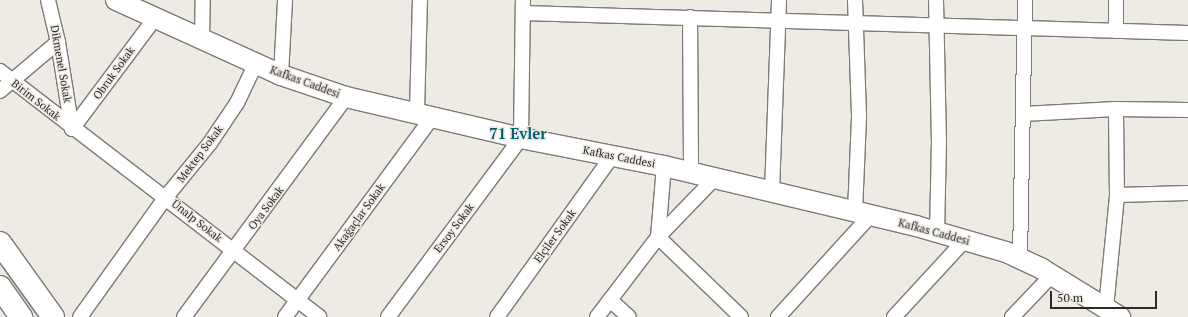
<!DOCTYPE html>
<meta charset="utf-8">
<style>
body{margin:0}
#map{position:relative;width:1188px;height:317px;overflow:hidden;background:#eeeae4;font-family:"PT Serif",serif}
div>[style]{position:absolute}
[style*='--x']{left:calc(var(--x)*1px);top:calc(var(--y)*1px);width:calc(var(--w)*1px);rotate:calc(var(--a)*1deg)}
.roads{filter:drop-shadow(1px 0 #7e7a74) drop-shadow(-1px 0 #7e7a74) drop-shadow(0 1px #7e7a74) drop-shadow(0 -1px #7e7a74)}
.street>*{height:14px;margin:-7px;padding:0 7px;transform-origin:7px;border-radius:7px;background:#fff}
.secondary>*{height:20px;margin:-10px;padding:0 10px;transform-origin:10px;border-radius:10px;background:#fff}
.primary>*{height:22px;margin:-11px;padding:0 11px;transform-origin:11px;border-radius:11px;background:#fff}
.tram>*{height:1px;margin:-0.5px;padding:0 0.5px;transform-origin:0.5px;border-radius:0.5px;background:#84827e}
span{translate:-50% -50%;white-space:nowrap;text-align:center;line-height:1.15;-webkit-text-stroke:3px #eeeae4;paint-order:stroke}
.street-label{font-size:11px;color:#2b2a27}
.district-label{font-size:15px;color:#016172;font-weight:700}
.scale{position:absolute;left:1050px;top:291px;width:107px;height:18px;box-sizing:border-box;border:2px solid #2b2a27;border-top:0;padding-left:5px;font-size:12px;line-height:14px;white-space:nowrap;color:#2b2a27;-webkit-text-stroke:3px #eeeae4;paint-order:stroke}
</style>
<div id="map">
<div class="roads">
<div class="street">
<i style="--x:48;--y:0;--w:43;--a:76.6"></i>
<i style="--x:58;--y:42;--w:88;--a:80.9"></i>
<i style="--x:855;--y:0;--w:117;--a:88"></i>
<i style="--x:859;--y:117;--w:95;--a:92.4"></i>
<i style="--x:936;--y:0;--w:140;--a:88.8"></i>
<i style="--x:939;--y:140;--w:92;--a:91.2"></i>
<i style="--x:1116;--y:0;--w:31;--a:90"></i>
<i style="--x:523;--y:13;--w:665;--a:1.72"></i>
<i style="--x:690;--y:17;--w:156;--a:89.6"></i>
<i style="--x:202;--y:39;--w:39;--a:-89"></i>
<i style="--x:0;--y:71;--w:403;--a:37.6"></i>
<i style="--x:281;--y:75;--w:75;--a:-86.9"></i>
<i style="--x:0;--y:91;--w:76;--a:-40.2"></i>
<i style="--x:417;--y:112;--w:112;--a:-88.5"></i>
<i style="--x:1023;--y:114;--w:93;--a:-3.1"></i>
<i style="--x:72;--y:129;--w:139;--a:-53.2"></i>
<i style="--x:715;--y:178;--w:82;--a:134"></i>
<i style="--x:658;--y:237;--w:115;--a:43.9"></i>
<i style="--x:772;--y:192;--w:192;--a:-87.9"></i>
<i style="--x:1117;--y:195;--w:86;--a:-90.7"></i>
<i style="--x:1116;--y:109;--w:72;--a:0.8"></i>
<i style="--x:1020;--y:258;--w:258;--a:-88.9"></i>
<i style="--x:610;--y:300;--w:25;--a:42"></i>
<i style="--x:1106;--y:308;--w:114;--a:-84.4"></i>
<i style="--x:1117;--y:195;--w:71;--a:-1.6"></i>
<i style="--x:80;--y:317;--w:148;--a:-54.4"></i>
<i style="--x:166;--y:197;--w:70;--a:-50.8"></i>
<i style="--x:210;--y:143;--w:48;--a:-56"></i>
<i style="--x:237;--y:103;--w:44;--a:-64.6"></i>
<i style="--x:184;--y:317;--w:273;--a:-53.6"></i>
<i style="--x:285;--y:317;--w:250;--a:-53.6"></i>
<i style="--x:388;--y:317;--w:223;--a:-53.4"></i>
<i style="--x:521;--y:138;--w:138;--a:-89.2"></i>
<i style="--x:497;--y:317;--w:199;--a:-54.4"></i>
<i style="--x:597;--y:317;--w:101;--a:-52.7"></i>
<i style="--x:658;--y:237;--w:71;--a:-85.2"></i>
<i style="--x:778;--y:317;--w:137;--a:-47.7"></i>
<i style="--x:894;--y:317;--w:105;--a:-47.3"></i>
<i style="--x:1012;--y:317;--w:58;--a:-46.4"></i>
</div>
<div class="secondary">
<i style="--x:116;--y:0;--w:181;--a:24.4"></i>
<i style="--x:281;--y:75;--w:69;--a:18.7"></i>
<i style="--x:346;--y:97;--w:180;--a:13.2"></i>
<i style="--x:521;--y:138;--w:146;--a:11.1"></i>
<i style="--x:664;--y:166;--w:259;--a:13.4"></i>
<i style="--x:916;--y:226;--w:94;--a:16.1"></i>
<i style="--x:1006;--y:252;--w:40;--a:25"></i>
<i style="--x:1042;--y:269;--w:92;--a:31.6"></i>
</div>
<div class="primary">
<i style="--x:0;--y:243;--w:91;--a:54.4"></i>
<i style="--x:0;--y:287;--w:37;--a:55"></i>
</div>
</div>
<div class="tram">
<i style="--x:0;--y:263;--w:67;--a:54.2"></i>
</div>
<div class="street-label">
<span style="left:61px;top:64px;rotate:80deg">Dikmenel Sokak</span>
<span style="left:114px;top:73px;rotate:-54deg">Obruk Sokak</span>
<span style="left:305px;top:82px;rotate:20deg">Kafkas Caddesi</span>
<span style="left:36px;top:100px;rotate:38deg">Birim Sokak</span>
<span style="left:200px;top:154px;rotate:-53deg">Mektep Sokak</span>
<span style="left:619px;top:157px;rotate:11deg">Kafkas Caddesi</span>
<span style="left:266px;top:208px;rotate:-53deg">Oya Sokak</span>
<span style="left:359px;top:217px;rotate:-54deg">Akağaçlar Sokak</span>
<span style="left:197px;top:221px;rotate:38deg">Ünalp Sokak</span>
<span style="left:454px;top:228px;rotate:-53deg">Ersoy Sokak</span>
<span style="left:934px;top:232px;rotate:15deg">Kafkas Caddesi</span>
<span style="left:555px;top:236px;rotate:-54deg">Elçiler Sokak</span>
</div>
<div class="district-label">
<span style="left:518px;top:134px">71 Evler</span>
</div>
<div class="scale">50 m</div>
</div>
